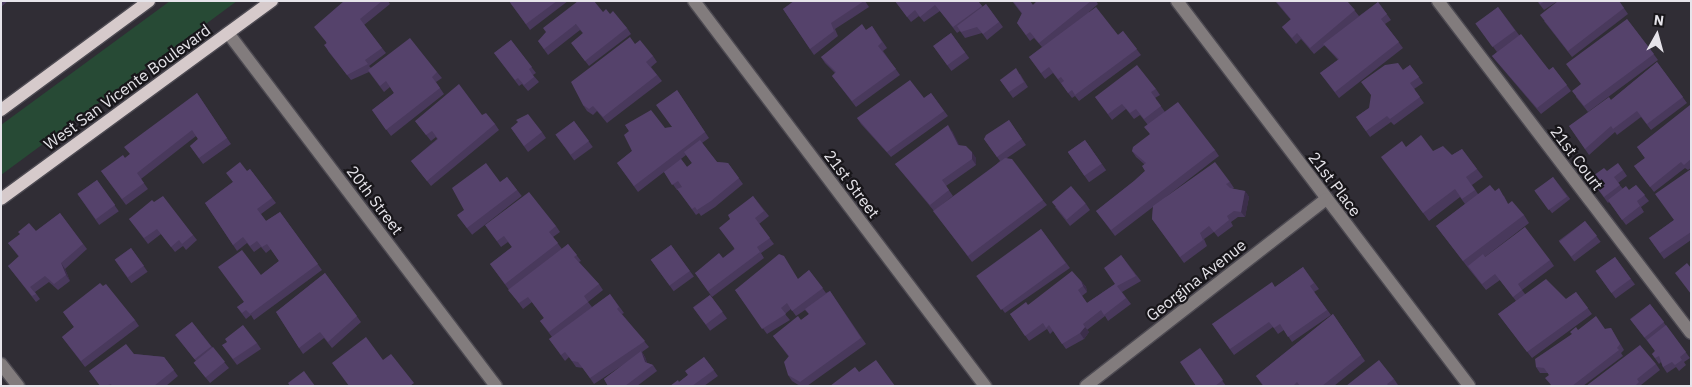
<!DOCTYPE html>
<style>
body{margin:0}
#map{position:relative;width:1692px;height:387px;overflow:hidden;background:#302d35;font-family:"IBM Plex Sans",sans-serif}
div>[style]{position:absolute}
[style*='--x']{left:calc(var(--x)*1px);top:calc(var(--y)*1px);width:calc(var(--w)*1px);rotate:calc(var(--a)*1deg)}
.green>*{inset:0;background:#274a35}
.roads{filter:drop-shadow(1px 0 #4d4a52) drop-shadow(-1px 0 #4d4a52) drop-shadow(0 1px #4d4a52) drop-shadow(0 -1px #4d4a52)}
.minor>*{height:12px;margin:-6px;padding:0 6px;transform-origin:6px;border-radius:6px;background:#827c7d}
.major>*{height:12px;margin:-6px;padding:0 6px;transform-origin:6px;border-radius:6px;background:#d6cacb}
.wall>*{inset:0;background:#49395c;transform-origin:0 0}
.shaded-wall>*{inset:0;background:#3c2e4b}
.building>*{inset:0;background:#55426b;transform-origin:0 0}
span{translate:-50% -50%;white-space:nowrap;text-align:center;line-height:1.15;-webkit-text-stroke:4.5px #18161a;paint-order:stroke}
.street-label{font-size:16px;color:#e6e4ea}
.frame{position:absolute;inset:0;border:2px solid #e6e4ea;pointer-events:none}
.north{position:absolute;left:1632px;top:10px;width:50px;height:50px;-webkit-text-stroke:4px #18161a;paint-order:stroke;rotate:7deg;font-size:14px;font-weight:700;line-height:20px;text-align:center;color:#e6e4ea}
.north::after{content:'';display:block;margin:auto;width:18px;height:22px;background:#e6e4ea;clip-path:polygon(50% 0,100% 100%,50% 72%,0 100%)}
</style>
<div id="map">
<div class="green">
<i style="clip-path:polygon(170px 1px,237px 1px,1px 175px,1px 125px)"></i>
</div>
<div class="roads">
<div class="minor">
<i style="--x:694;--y:1;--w:483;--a:52.9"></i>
<i style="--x:1177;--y:1;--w:483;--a:52.8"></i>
<i style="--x:1438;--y:1;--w:417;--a:52.7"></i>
<i style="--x:228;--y:33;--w:443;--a:52.8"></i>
<i style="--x:1;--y:364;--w:28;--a:52"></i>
<i style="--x:1086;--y:386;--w:304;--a:-37.9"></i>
</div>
<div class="major">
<i style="--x:1;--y:110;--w:184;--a:-36.4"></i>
<i style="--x:1;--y:199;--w:336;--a:-36.2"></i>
</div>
</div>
<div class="wall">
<i style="clip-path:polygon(1px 1px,8px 1px,1px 7px)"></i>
<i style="clip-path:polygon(344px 1px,388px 1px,390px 4px,364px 25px,386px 53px,369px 66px,371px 68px,437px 72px,442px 78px,436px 82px,444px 94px,391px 136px,372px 110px,394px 93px,390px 87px,384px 92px,369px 72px,351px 80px,328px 51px,326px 43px)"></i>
<i style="clip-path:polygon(509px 1px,568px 1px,530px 30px)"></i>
<i style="clip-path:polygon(794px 1px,865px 1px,869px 7px,835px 29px,838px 36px,814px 55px,783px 9px)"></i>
<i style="clip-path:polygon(895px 1px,978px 1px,983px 7px,986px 4px,1003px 27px,987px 40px,982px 33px,965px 38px,960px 31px,957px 33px,940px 11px,924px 22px,919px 16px,911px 22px)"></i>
<i style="clip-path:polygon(1012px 1px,1033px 5px,1037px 1px,1096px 1px,1098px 4px,1089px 12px,1118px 35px,1123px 31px,1141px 55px,1079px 101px,1075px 96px,1072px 98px,1053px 73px,1045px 79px,1029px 57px,1042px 47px,1034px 38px,1030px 41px,1017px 23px,1022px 14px)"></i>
<i style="clip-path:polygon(1275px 1px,1347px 1px,1359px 16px,1378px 2px,1391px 20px,1385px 24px,1403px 48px,1339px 98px,1320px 73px,1338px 60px,1328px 49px,1325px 45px,1314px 54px,1301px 39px,1296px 44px,1282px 27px,1291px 20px)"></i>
<i style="clip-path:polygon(1537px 1px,1558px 1px,1544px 10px)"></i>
<i style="clip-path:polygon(1619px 1px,1628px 14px,1572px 57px,1544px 21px)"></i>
<i style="clip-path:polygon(1498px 7px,1519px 35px,1549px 70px,1553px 67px,1571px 91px,1541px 114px,1496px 61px,1492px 56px,1497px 52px,1476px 24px)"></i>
<i style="clip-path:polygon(603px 12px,610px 14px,627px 28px,631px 34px,589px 66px,575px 48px,583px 33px,580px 30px,548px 55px,538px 41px)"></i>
<i style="clip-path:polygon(1627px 19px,1658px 60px,1588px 112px,1576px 97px,1581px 84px)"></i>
<i style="clip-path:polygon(872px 26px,887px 48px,883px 51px,900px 75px,856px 107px,832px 76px,835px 73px,825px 63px,821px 57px,866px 30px)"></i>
<i style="left:951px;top:33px;width:31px;height:22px;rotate:54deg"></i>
<i style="clip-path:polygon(511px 40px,536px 73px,533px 75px,539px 82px,528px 91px,522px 84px,519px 86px,494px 53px)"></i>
<i style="clip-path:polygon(635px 44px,653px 56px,657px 62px,651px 67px,662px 81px,607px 123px,597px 111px,593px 115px,587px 111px,583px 105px)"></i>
<i style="clip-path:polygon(1657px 62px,1687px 103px,1651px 130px,1641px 117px,1617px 135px,1615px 132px,1589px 155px,1569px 126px,1611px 100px)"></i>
<i style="clip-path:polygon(1410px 65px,1423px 83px,1414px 89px,1424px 103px,1394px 125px,1391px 122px,1370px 137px,1356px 117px,1369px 108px,1403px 70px)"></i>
<i style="clip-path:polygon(1020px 74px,1028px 87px,1013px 98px,1000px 80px)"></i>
<i style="clip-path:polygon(1156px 89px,1160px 95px,1155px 98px,1165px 112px,1215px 150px,1219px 156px,1166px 197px,1230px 182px,1234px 188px,1232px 189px,1245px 191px,1249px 197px,1245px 217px,1238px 217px,1231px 222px,1233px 226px,1218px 237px,1214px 232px,1204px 239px,1207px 246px,1184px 263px,1152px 219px,1153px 207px,1115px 236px,1096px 211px,1134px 181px,1145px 171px,1144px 164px,1136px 157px,1132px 151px,1150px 135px,1148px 125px,1140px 115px,1134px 119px,1126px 109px,1112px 120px,1095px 97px)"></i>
<i style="clip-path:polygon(evenodd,677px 90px,709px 138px,702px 143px,717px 162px,728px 163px,743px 184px,715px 207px,701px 216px,699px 213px,696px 215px,678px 190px,677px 190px,664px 172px,638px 192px,617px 163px,632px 151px,629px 131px,625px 125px,665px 128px,672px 127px,677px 90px,686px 155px,692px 163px,687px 167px,681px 159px,686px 155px)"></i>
<i style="clip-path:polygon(197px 93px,231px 144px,203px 164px,190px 146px,198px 139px,196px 136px,141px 179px,148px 189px,126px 205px,101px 171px,125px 158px,130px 154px)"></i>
<i style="clip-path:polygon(931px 93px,948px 116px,891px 157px,861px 124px,857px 118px,924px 98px)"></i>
<i style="clip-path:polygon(1691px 106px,1691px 168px,1688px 170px,1685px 168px,1654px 192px,1634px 166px,1645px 158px,1637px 147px)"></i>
<i style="clip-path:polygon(482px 115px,495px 124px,499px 130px,431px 186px,411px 161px,437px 139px,436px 137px,431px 141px,415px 121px)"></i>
<i style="clip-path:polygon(1009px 120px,1026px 145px,1007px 158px,1047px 205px,972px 262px,938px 217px,1000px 161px,984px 139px)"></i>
<i style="left:574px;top:121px;width:32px;height:23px;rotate:54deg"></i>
<i style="clip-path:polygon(518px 123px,542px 132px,546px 138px,528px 152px,511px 128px)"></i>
<i style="clip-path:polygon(952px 131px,959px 145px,976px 158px,976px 165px,946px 186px,953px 196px,934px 211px,895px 164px)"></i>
<i style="left:1085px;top:140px;width:37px;height:21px;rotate:55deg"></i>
<i style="clip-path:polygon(1406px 147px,1433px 151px,1452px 155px,1462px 149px,1483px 177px,1472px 185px,1478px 194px,1495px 191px,1504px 196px,1508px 204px,1524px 215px,1529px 223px,1485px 257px,1550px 260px,1554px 266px,1522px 290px,1525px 294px,1566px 299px,1576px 292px,1592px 314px,1532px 358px,1498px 314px,1516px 301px,1500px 280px,1486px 290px,1469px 269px,1436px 226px,1465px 204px,1460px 197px,1429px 221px,1387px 164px)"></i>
<i style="clip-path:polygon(250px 169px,276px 203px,261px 214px,266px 221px,280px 212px,322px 270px,254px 320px,251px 315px,246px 319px,237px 307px,244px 302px,261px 275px,279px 261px,271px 249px,266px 253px,261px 247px,254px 252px,247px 243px,237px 251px,205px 203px)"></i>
<i style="clip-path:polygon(1691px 169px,1691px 240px,1664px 259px,1649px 238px,1674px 220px)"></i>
<i style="clip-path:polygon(1623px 170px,1627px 176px,1618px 183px,1623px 189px,1629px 190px,1636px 185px,1649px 201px,1641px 207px,1644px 212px,1626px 225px,1609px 202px,1608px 203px,1594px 184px,1607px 171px)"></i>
<i style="left:507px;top:177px;width:24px;height:63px;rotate:52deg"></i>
<i style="left:1553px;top:177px;width:28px;height:23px;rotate:52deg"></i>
<i style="left:97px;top:180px;width:38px;height:24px;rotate:55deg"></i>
<i style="clip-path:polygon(753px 196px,769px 216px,759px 224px,774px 244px,761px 253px,764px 258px,712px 297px,695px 273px,723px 258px,734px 249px,730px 219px)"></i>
<i style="clip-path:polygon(154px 202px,193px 235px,197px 240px,186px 250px,183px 246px,175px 252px,161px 234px,148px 244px,129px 219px)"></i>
<i style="clip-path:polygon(1086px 204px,1090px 210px,1070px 226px,1055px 207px)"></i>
<i style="clip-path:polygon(60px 213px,87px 249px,65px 269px,70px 281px,58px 290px,49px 282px,35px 292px,40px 299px,36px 302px,8px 266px,19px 257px,8px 243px,36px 231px)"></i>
<i style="left:1585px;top:221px;width:26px;height:33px;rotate:53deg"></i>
<i style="clip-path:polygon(485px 225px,556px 226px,560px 232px,553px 237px,562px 249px,568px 244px,581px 261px,579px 262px,599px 284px,603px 290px,588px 302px,592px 307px,610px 294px,624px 313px,622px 314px,649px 347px,642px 352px,645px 357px,647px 363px,653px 365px,657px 371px,637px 386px,608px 386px,604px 379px,626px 363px,594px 384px,583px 368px,576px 367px,569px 357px,565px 361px,549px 339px,552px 337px,540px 321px,544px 318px,532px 302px,523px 309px,490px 264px,512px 247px,508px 242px,501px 247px)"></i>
<i style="clip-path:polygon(1041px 229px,1070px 268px,1005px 313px,980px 280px)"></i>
<i style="left:671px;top:245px;width:39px;height:25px;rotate:54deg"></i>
<i style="left:131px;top:248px;width:29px;height:20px;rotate:55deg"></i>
<i style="clip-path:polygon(1121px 255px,1141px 281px,1122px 292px,1131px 304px,1108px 321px,1105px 316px,1087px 330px,1089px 332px,1084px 339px,1066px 349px,1053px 331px,1050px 334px,1047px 329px,1029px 341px,1010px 314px,1028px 305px,1081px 281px,1086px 287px,1087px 292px,1082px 296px,1087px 303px,1115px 284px)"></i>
<i style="left:1615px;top:257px;width:34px;height:24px;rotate:54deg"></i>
<i style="clip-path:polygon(1303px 267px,1319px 289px,1314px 292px,1331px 315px,1292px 342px,1284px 330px,1278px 334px,1273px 327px,1234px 355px,1212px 324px,1275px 287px)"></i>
<i style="clip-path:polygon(809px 270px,826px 293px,830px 291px,866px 344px,807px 386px,800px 386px,792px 381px,788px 375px,789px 357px,773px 336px,801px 320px,809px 314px,805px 310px,796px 316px,791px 309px,785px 314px,790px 320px,767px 334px,735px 290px,798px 279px)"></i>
<i style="clip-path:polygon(325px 273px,361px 322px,332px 348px,324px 338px,303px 354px,276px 312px)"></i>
<i style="left:710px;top:295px;width:29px;height:21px;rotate:54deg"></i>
<i style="clip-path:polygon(1650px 304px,1690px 358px,1684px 362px,1686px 365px,1679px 371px,1676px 367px,1667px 373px,1663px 367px,1661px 362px,1659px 364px,1652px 354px,1655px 351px,1630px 319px)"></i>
<i style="clip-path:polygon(63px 312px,135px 320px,139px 326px,85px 367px,62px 337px,74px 327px)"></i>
<i style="clip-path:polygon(1333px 314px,1365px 361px,1334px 386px,1263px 386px,1256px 376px)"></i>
<i style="clip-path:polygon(192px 322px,229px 368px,210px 383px,194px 363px,196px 361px,175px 335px)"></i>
<i style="clip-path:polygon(1611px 328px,1624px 350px,1621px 353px,1623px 356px,1583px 386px,1551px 386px,1549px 375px,1548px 373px,1540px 373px,1536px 367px,1572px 334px)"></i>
<i style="clip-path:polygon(257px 343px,261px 349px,237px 365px,222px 345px)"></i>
<i style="clip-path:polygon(1200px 348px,1226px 386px,1196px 386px)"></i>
<i style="clip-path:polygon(134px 354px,164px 357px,178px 376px,166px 386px,99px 386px)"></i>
<i style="clip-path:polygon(704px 357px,718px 376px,704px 386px,670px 386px,679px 382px,688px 375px)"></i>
<i style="clip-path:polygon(1656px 364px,1660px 370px,1641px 385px,1642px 386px,1586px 386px)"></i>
<i style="clip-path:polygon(1394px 379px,1398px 385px,1396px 386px,1346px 386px)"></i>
</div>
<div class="shaded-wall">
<i style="clip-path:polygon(948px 125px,952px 131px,962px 151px,958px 145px)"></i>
<i style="clip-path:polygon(972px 152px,976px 158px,976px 165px,972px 159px)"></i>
<i style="clip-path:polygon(1245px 191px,1249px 197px,1245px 217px,1241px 212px)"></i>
<i style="clip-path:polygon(61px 263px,65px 269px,70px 281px,66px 275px)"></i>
<i style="clip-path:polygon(1081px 281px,1086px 287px,1087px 292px,1083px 286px)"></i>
<i style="clip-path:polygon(1085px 327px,1089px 332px,1084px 339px,1080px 333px)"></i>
<i style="clip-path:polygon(641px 351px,645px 357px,649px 368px,645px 362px)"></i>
</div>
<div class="building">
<i style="clip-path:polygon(344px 1px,382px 1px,360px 19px,382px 48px,365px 60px,368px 64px,347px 75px,324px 45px,327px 43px,314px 27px)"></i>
<i style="clip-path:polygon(509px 1px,557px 1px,526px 24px)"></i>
<i style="clip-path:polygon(578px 1px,594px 1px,603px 12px,606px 9px,610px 14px,613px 11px,627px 28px,585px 61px,571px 43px,583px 33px,576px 24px,544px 49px,538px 41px,546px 32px,543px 28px)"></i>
<i style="clip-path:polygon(794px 1px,864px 1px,831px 23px,834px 31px,810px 49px,783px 9px)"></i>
<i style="clip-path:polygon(895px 1px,978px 1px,982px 6px,953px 27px,935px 5px,920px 17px,915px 10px,907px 17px)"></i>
<i style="clip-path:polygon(1013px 1px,1030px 1px,1033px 5px,1037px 1px,1091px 1px,1039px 43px,1030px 32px,1026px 35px,1017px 23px,1022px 13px)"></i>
<i style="clip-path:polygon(1276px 1px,1347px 1px,1355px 10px,1310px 48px,1297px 33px,1292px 38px,1282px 27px,1291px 19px)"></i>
<i style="clip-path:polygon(1538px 1px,1545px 1px,1540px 4px)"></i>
<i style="clip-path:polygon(1558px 1px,1619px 1px,1624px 8px,1568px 51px,1540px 15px)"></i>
<i style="clip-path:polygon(1378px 2px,1387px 14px,1381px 19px,1399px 42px,1335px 92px,1320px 73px,1339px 59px,1323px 44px)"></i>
<i style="clip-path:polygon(986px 4px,999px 22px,983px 34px,977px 27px,961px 32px,957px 26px)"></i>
<i style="clip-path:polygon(1096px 7px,1118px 35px,1123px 31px,1137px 49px,1075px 95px,1072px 90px,1068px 93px,1061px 83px,1064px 81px,1061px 77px,1058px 79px,1049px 67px,1041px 73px,1029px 57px)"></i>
<i style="left:1498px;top:7px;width:29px;height:28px;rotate:54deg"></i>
<i style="clip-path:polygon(1627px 19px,1654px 54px,1584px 106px,1572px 91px,1581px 84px,1566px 64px)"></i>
<i style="clip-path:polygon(862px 24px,866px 30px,872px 26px,882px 42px,878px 46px,896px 69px,852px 101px,832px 76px,836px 72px,821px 57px)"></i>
<i style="left:951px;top:33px;width:24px;height:22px;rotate:54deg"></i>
<i style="clip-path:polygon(1521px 34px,1549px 70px,1553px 67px,1567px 85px,1537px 108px,1492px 56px)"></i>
<i style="clip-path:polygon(630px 37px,635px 44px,640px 40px,653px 56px,646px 62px,657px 75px,603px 117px,593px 106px,589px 109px,583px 105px,571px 82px)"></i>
<i style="clip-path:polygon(410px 38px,437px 72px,432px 77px,440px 88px,386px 130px,372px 110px,394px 93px,386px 81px,380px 86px,368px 70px)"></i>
<i style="clip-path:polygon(511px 40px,532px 67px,529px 69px,534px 77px,524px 85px,518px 78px,515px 80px,494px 53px)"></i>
<i style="clip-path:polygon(1657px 62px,1683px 97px,1647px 124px,1637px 111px,1613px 129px,1611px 126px,1585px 149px,1569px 126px,1609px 97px,1611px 100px)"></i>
<i style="clip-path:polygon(1398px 63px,1403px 70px,1410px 65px,1419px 77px,1410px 83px,1420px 97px,1390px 119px,1387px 116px,1366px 131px,1356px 117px,1369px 108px,1371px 95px,1361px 82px,1385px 65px)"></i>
<i style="clip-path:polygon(1137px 65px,1156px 89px,1151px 92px,1161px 106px,1144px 119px,1136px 109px,1130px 113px,1122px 104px,1108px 114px,1095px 97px)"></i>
<i style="clip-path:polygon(1016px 68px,1024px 82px,1009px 92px,1000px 80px)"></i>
<i style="clip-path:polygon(910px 80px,924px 98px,931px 93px,944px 111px,887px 152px,857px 118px)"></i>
<i style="clip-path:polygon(459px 84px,482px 115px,486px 113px,495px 124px,427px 181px,411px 161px,438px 139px,432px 131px,426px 135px,415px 121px)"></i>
<i style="clip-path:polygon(677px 90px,705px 132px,634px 186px,617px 163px,632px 151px,624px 135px,629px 131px,625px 125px,651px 110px,665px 128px,672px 127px,656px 105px)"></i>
<i style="clip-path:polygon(197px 93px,227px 138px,199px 158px,190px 146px,198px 139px,192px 130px,137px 173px,144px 183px,122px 199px,101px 171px,123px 155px,125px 158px,130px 154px,124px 147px)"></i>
<i style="clip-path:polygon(1178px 102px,1215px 150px,1111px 230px,1096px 211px,1134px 181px,1145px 171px,1142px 166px,1146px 163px,1132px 151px,1133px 147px,1150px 134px,1144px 127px)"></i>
<i style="clip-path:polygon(1690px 105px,1691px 106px,1691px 159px,1684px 165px,1681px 162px,1650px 187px,1634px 166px,1645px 158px,1637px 147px)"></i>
<i style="clip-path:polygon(528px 114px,542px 132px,524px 146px,511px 128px,518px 122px,516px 120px)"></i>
<i style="clip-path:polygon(1009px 120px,1022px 139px,997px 157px,984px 139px,986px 135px)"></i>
<i style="left:574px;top:121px;width:25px;height:23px;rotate:53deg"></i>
<i style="clip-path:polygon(948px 125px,958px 145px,966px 146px,972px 152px,972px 159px,942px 180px,949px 190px,930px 205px,895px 164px)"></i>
<i style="clip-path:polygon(1421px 135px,1433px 151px,1443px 146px,1452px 155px,1462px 149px,1477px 169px,1466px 177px,1475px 190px,1462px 199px,1455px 189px,1423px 213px,1381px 157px,1402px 141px,1406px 147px)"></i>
<i style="clip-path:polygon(700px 140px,717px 162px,728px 163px,739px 178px,711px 201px,697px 210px,695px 207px,692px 209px,677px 189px,682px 187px,678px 181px,672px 185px,664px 172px,681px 159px,687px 167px,692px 163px,684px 152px)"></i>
<i style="left:1085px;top:140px;width:29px;height:21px;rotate:55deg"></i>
<i style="clip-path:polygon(1005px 158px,1012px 159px,1043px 200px,968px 256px,933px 211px)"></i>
<i style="clip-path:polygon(240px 162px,247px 171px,250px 169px,272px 198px,257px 209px,266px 221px,280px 212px,318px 264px,250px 314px,246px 310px,242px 313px,237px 307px,244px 302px,218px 267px,242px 250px,261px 275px,279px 261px,267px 244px,262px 247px,257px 241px,250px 246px,243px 237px,233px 245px,205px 203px,233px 182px,226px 173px)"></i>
<i style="clip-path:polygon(1215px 162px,1230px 182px,1226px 184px,1230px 188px,1245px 191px,1241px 212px,1234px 211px,1227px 216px,1229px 220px,1214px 232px,1209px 226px,1200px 233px,1203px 240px,1180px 257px,1152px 219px,1153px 206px)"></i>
<i style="clip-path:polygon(486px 163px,500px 182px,507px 177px,517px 190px,467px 228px,457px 215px,464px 210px,452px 188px)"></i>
<i style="clip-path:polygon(1618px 163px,1623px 170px,1614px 177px,1620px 185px,1604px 197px,1590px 178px,1604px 168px,1607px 171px)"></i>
<i style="clip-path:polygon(1691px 169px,1691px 232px,1660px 253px,1649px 238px,1674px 220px,1655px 194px)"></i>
<i style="left:1553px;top:177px;width:24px;height:23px;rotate:54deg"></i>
<i style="left:97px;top:180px;width:31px;height:24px;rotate:54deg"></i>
<i style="clip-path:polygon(1490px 185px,1495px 191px,1499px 188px,1508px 204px,1512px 201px,1524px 215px,1463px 261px,1436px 226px)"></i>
<i style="clip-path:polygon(1636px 185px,1645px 195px,1637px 201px,1640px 206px,1622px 220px,1608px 200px,1626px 186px,1629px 190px)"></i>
<i style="left:1071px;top:186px;width:23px;height:25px;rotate:50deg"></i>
<i style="clip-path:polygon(529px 192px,556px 226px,549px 232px,558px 243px,505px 284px,490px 264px,512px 247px,504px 236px,497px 241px,485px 225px)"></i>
<i style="clip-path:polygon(163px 196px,193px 235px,182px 244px,179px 240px,171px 247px,157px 229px,144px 238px,129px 219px,152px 200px,154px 202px)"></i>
<i style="clip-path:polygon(753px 196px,764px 211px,755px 218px,770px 238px,757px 247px,760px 252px,708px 291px,695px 273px,719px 253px,723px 258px,735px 249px,719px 228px,730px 219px,728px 215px)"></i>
<i style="clip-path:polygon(60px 213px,83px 244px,61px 263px,66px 275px,54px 284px,45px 276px,30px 287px,36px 294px,32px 296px,8px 266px,19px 256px,8px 243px,20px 234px,18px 232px,29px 223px,36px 231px)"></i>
<i style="left:1585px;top:221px;width:19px;height:33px;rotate:51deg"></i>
<i style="clip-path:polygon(1525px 227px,1550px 260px,1518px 284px,1522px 290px,1513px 297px,1495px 274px,1482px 284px,1468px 266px,1483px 254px,1485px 257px)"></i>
<i style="left:1041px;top:229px;width:42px;height:80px;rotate:54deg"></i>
<i style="clip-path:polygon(568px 244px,577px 255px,574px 257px,599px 284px,584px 296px,588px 302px,549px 332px,540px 321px,544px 318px,528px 297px,519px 303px,508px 290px)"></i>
<i style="left:671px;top:245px;width:32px;height:25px;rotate:54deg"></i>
<i style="left:131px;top:248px;width:22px;height:20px;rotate:54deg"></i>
<i style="clip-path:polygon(779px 254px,784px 256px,798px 279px,809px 270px,823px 288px,792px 311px,787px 303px,781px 308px,786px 314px,762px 329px,735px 290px)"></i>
<i style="clip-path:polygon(1121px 255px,1136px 276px,1117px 286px,1126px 298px,1104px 315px,1101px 310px,1083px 324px,1085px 327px,1080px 333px,1062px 344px,1049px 325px,1046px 328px,1043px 323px,1025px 336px,1010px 314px,1026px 302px,1028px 305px,1072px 271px,1081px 281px,1083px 286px,1078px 290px,1087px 303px,1115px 284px,1104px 268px)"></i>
<i style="left:1615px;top:257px;width:27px;height:24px;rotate:54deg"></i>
<i style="clip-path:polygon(1687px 263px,1691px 268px,1691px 294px,1675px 273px)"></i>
<i style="clip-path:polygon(1303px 267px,1314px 283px,1310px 286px,1327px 310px,1288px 337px,1280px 324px,1274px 328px,1269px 322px,1230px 349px,1212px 324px,1272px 282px,1275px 287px)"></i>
<i style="clip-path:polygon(325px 273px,357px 316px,328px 342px,320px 332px,299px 348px,276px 312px)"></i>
<i style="clip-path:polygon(1546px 279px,1566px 299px,1576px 292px,1588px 308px,1527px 352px,1498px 314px)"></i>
<i style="clip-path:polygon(100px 283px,103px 286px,106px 284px,135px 320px,81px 361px,62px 337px,74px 327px,63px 312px)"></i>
<i style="clip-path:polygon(830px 291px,861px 338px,800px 382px,788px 375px,784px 362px,789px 356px,773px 336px,798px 316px,801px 320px,809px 314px,805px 309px)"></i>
<i style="clip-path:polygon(610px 294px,619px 307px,617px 309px,645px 341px,590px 378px,578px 362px,572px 361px,565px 352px,561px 355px,549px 339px)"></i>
<i style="left:710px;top:295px;width:21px;height:21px;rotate:53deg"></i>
<i style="left:1650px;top:304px;width:23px;height:25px;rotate:52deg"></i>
<i style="clip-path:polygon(1333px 314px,1361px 355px,1322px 386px,1300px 386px,1297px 382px,1293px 386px,1264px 386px,1256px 376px)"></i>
<i style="clip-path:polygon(1596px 316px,1605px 329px,1611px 328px,1620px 344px,1617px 348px,1619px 350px,1572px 386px,1552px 386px,1545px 378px,1549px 375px,1544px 368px,1536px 367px,1535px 359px,1572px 334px,1570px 332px,1576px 327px,1578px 330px)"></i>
<i style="left:192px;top:322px;width:31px;height:21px;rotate:52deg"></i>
<i style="clip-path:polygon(243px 325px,257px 343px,233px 359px,222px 345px,227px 342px,225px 339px)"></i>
<i style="clip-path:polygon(1666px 325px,1686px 352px,1680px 357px,1682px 360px,1675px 365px,1672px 362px,1663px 367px,1659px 356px,1655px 358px,1652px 354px,1655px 351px,1647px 340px)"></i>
<i style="clip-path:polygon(366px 337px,383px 360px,391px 354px,414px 383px,410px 386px,349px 386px,332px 363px)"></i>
<i style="clip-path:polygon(126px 344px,134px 354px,164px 357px,174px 370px,154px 386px,112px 386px,111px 384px,105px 386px,100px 386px,89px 371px)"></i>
<i style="clip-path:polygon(1640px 345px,1656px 364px,1637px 379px,1639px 382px,1635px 386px,1586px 386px)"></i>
<i style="left:213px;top:347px;width:19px;height:25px;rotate:51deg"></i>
<i style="clip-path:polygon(1200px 348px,1223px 380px,1215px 386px,1196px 386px,1180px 362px)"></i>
<i style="clip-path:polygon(641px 351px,645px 362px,653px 365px,625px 386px,608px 386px,604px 379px)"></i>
<i style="clip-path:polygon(704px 357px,714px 370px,692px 386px,670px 386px,678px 380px,679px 382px,688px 375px,685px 371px)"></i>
<i style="clip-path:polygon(876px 360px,895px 386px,830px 386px,855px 367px,859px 372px)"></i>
<i style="clip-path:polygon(1379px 360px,1394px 379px,1387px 384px,1389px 386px,1346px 386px)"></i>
<i style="clip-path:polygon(304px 371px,315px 386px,290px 386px,288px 383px)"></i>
</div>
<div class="street-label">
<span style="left:127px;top:87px;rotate:-36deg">West San Vicente Boulevard</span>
<span style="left:1577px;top:158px;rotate:53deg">21st Court</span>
<span style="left:852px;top:184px;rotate:53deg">21st Street</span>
<span style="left:1335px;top:184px;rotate:53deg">21st Place</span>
<span style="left:375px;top:200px;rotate:53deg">20th Street</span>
<span style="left:1196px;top:280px;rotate:-38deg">Georgina Avenue</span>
</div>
<div class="frame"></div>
<div class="north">N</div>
</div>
